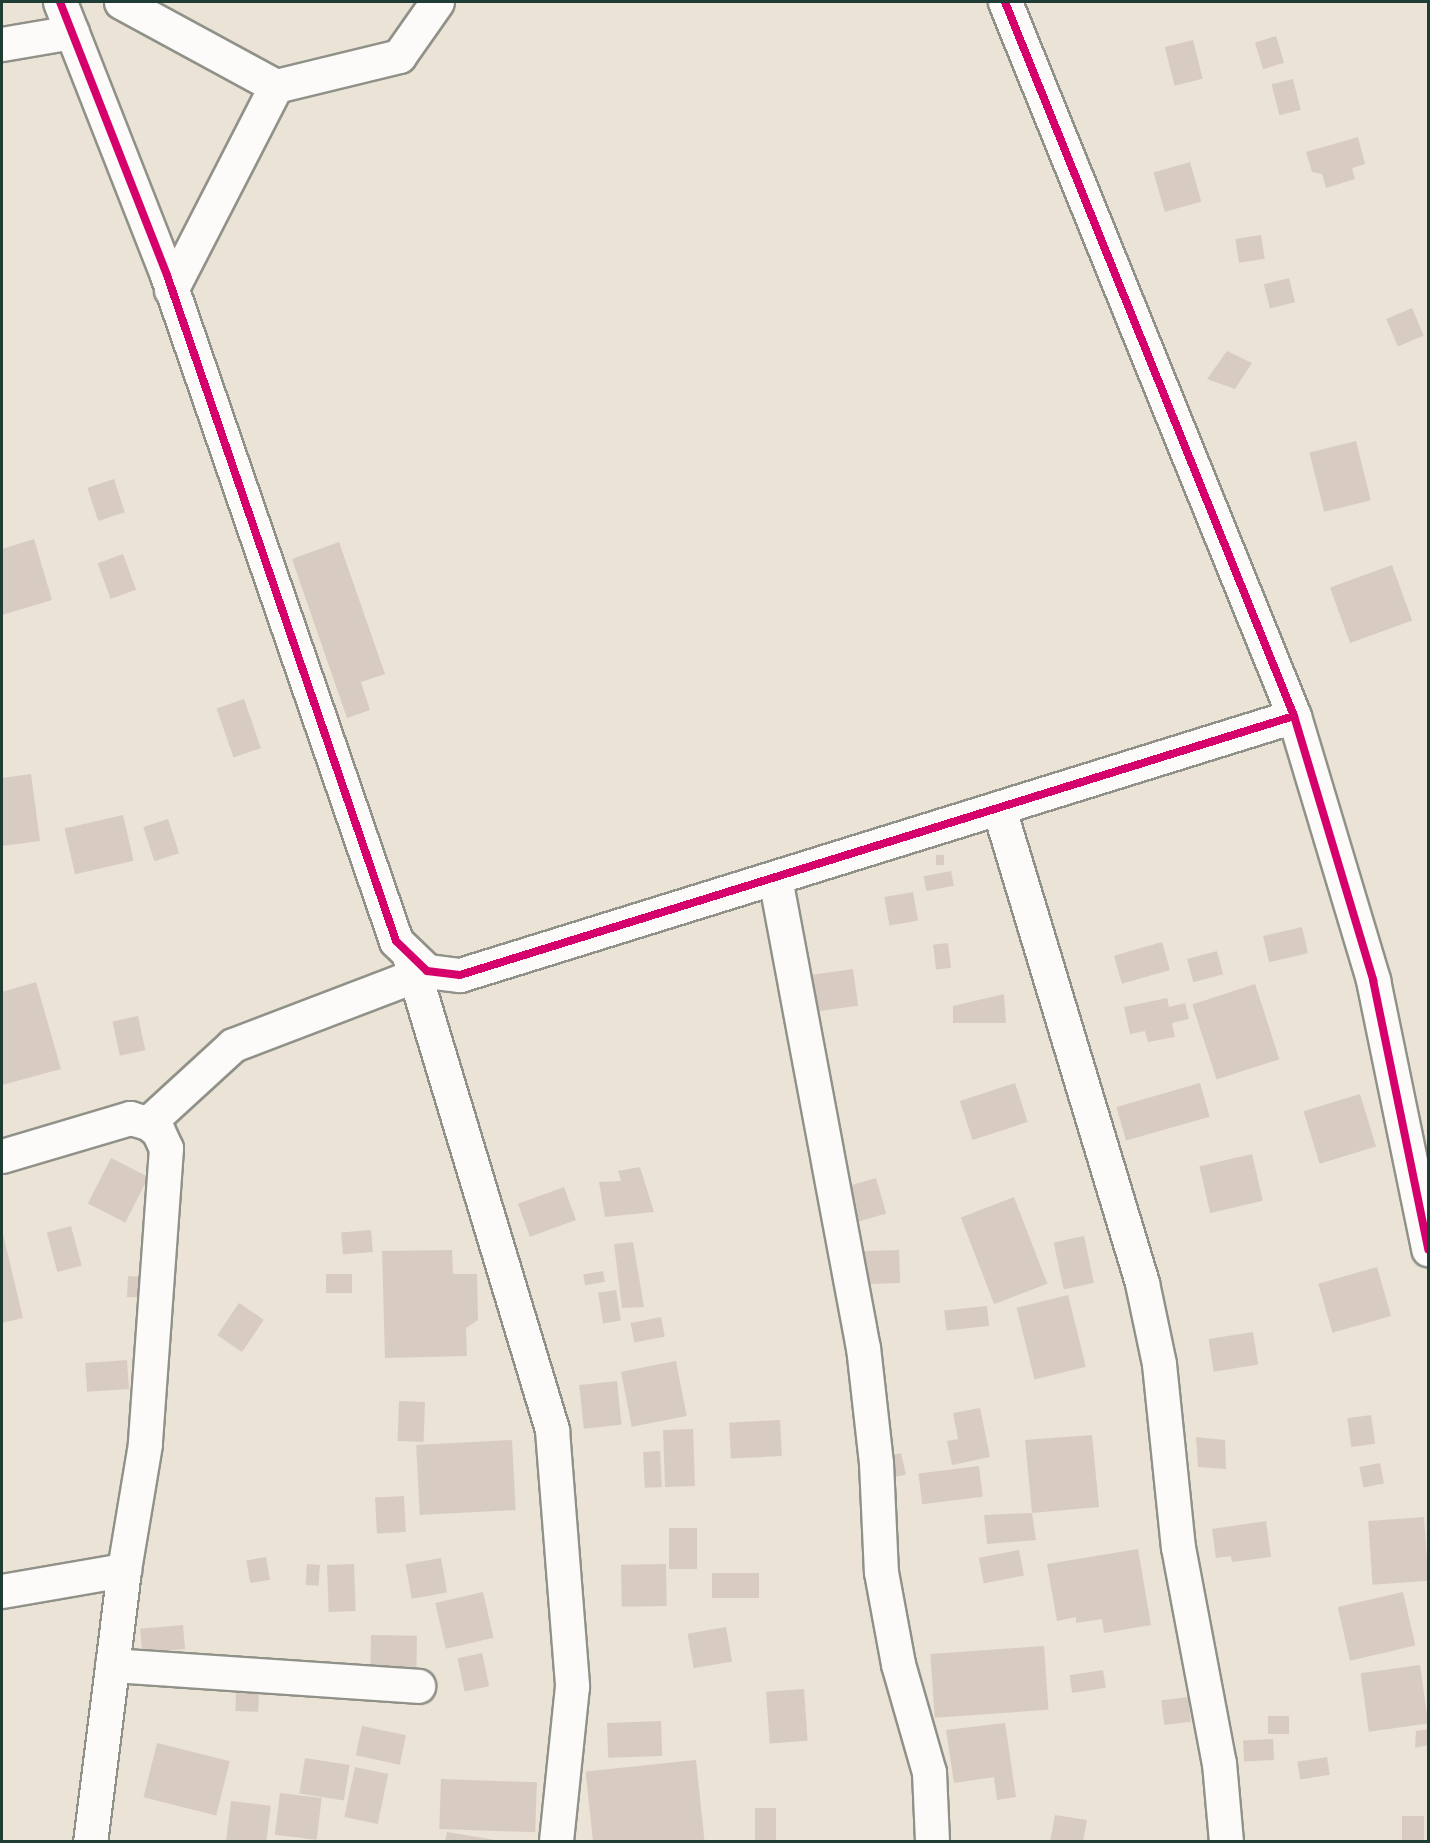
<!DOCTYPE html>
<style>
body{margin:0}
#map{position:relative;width:1430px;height:1843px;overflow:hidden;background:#ebe3d5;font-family:"Gochi Hand",sans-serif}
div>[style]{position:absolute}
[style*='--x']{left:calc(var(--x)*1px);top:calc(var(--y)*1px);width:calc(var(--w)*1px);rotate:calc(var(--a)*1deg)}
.building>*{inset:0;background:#d8ccc2;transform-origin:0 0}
.roads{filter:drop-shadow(2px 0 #909289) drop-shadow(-2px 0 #909289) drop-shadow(0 2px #909289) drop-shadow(0 -2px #909289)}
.street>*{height:33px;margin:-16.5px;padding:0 16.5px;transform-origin:16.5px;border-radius:16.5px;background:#fcfbf9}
.cycleway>*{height:8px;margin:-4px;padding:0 4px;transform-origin:4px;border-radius:4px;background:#d6006c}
span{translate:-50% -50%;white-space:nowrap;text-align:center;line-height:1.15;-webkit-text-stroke:4.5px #fff;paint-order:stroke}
.frame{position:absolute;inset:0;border:3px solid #1f3d34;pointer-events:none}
</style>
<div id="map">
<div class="building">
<i style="left:1276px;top:36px;width:28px;height:22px;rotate:73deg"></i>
<i style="left:1193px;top:40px;width:40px;height:29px;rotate:76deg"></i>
<i style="left:1293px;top:79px;width:32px;height:22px;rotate:76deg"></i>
<i style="clip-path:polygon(1358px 137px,1365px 164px,1352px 168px,1355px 179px,1326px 188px,1322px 174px,1312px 172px,1306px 152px)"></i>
<i style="left:1190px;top:162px;width:41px;height:38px;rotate:74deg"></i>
<i style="left:1261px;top:235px;width:24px;height:26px;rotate:81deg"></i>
<i style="left:1289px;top:278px;width:25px;height:26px;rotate:76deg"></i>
<i style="left:1412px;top:308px;width:30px;height:28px;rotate:67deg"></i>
<i style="clip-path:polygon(1227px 351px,1252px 363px,1235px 389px,1207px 379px)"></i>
<i style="left:1356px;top:441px;width:61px;height:48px;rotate:76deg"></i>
<i style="left:114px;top:479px;width:35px;height:28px;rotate:72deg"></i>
<i style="clip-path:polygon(34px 539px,52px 600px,2px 615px,2px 549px)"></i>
<i style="clip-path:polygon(339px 542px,385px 674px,361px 682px,370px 710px,347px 718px,292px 559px)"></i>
<i style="left:123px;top:554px;width:38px;height:27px;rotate:70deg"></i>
<i style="left:1392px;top:565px;width:59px;height:66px;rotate:70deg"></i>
<i style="left:244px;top:699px;width:52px;height:29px;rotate:71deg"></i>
<i style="clip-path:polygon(31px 774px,40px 841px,2px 846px,2px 778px)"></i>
<i style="left:123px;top:815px;width:47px;height:60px;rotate:77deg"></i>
<i style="left:168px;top:819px;width:36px;height:26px;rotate:72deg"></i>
<i style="left:936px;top:855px;width:8px;height:10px"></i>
<i style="left:951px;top:871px;width:15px;height:28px;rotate:79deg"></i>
<i style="left:913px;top:892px;width:29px;height:29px;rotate:80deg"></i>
<i style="left:1302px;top:927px;width:27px;height:40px;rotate:77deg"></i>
<i style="left:1162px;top:942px;width:29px;height:50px;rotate:74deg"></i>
<i style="left:948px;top:943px;width:25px;height:15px;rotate:83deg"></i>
<i style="left:1217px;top:951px;width:24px;height:31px;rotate:75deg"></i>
<i style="left:853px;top:969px;width:37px;height:50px;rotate:82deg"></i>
<i style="clip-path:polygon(36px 982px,61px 1069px,2px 1085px,2px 992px)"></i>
<i style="left:1255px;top:984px;width:79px;height:66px;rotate:72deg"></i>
<i style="clip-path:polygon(1004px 994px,1006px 1023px,953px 1023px,953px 1006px)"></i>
<i style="clip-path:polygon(1167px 998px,1169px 1007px,1185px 1003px,1189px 1019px,1172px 1023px,1175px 1037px,1148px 1042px,1145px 1031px,1130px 1034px,1124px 1007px)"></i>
<i style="left:138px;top:1016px;width:35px;height:26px;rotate:78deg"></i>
<i style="left:1015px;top:1083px;width:41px;height:58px;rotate:72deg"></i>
<i style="left:1200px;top:1083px;width:35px;height:87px;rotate:74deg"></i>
<i style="left:1360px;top:1094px;width:55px;height:59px;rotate:73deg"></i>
<i style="left:1252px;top:1154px;width:48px;height:54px;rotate:77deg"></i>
<i style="left:111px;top:1158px;width:42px;height:51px;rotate:27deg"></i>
<i style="clip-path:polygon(640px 1167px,654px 1212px,605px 1217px,599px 1182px,621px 1181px,618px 1171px)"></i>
<i style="left:876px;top:1178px;width:37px;height:35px;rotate:74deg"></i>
<i style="left:564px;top:1187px;width:35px;height:49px;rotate:70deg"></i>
<i style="left:1014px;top:1197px;width:93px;height:57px;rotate:69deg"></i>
<i style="left:71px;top:1226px;width:41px;height:25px;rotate:75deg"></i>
<i style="clip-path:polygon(2px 1230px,23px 1318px,2px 1323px)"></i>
<i style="left:371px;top:1230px;width:22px;height:30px;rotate:85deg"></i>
<i style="left:1084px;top:1236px;width:48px;height:31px;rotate:78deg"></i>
<i style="clip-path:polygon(633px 1242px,644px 1307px,622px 1308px,614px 1244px)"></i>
<i style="clip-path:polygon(452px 1250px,453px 1274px,477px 1274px,478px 1320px,466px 1328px,467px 1356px,385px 1358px,382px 1251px)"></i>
<i style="left:899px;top:1250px;width:33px;height:37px;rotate:88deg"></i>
<i style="left:1377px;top:1267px;width:51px;height:61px;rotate:74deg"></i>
<i style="left:603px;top:1271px;width:11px;height:20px;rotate:80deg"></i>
<i style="left:326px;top:1274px;width:26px;height:19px"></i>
<i style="left:128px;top:1276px;width:18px;height:21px;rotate:3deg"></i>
<i style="left:616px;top:1290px;width:31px;height:18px;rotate:81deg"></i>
<i style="left:1068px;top:1295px;width:74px;height:53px;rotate:76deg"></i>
<i style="left:239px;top:1303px;width:30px;height:39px;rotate:34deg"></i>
<i style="left:987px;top:1306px;width:20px;height:43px;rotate:84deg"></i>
<i style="left:661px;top:1317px;width:20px;height:31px;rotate:79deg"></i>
<i style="left:1253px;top:1332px;width:33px;height:45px;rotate:81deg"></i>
<i style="left:127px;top:1360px;width:29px;height:42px;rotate:86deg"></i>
<i style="left:676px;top:1361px;width:56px;height:56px;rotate:79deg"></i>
<i style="left:617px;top:1381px;width:44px;height:38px;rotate:84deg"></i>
<i style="left:399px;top:1401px;width:26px;height:40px;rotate:2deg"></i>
<i style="clip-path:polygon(980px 1408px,990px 1457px,952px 1465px,947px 1441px,958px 1439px,953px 1413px)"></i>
<i style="left:1371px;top:1415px;width:29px;height:24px;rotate:82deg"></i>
<i style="left:780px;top:1420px;width:36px;height:51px;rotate:87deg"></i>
<i style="left:693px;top:1429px;width:57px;height:30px;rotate:88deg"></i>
<i style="clip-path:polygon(1092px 1435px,1099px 1507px,1032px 1513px,1036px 1540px,987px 1544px,984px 1515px,1032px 1513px,1025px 1440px)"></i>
<i style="clip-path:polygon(1196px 1437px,1225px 1440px,1226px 1469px,1198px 1467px)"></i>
<i style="left:512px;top:1440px;width:70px;height:96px;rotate:87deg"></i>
<i style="left:660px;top:1451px;width:36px;height:17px;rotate:87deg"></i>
<i style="left:901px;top:1453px;width:22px;height:18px;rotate:77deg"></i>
<i style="left:1380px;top:1463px;width:21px;height:21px;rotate:79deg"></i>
<i style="left:979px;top:1466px;width:31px;height:61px;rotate:83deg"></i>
<i style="left:404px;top:1496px;width:36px;height:29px;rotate:87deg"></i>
<i style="left:1424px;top:1517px;width:64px;height:56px;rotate:86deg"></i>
<i style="clip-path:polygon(1266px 1521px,1271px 1557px,1232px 1562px,1231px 1556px,1216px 1558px,1212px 1529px)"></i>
<i style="left:697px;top:1528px;width:41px;height:28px;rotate:90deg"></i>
<i style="clip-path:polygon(1138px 1549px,1151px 1625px,1104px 1633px,1102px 1619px,1076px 1623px,1076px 1617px,1057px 1621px,1047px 1564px)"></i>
<i style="left:1019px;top:1550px;width:26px;height:41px;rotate:79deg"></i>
<i style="left:266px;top:1557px;width:23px;height:20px;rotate:80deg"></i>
<i style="left:441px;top:1558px;width:35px;height:36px;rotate:80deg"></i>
<i style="left:307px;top:1564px;width:13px;height:21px;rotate:4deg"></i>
<i style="left:354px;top:1564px;width:47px;height:27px;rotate:88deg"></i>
<i style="left:666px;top:1564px;width:42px;height:45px;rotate:89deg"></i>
<i style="left:712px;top:1573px;width:47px;height:25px"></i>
<i style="left:483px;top:1592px;width:47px;height:49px;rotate:77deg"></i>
<i style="left:1403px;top:1592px;width:55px;height:67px;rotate:77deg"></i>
<i style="left:183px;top:1625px;width:24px;height:43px;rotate:85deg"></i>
<i style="left:726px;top:1627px;width:35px;height:39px;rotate:80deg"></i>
<i style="left:371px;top:1635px;width:46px;height:41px;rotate:1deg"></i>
<i style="left:1044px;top:1646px;width:64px;height:114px;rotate:86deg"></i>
<i style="left:482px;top:1653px;width:34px;height:25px;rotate:78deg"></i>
<i style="left:1420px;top:1665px;width:59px;height:60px;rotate:82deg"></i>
<i style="left:1103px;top:1670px;width:18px;height:34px;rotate:81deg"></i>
<i style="left:804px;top:1689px;width:52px;height:38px;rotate:86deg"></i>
<i style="left:236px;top:1693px;width:23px;height:18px;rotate:2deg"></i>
<i style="left:1188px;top:1697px;width:25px;height:27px;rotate:83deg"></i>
<i style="left:1268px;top:1716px;width:21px;height:18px"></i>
<i style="left:661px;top:1721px;width:35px;height:54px;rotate:88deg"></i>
<i style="clip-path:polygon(1005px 1723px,1016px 1797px,997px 1800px,994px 1777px,954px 1783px,946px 1730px)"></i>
<i style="left:362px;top:1726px;width:45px;height:30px;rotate:12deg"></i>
<i style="clip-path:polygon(1428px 1729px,1428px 1745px,1415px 1748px,1416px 1731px)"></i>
<i style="left:1273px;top:1739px;width:21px;height:30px;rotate:87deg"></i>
<i style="left:157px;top:1743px;width:75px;height:56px;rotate:14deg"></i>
<i style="left:1327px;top:1757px;width:18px;height:30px;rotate:81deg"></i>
<i style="left:305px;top:1758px;width:45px;height:36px;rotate:9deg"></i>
<i style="left:696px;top:1760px;width:81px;height:111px;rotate:84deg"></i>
<i style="left:355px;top:1767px;width:34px;height:51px;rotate:12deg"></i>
<i style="left:441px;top:1779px;width:96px;height:50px;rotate:2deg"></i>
<i style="left:280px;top:1793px;width:42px;height:42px;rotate:7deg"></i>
<i style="left:231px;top:1801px;width:40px;height:41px;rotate:7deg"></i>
<i style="left:755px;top:1808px;width:21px;height:32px"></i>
<i style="clip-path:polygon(1055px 1815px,1087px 1820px,1083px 1842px,1050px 1842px)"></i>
<i style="left:1402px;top:1816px;width:22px;height:26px"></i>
<i style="clip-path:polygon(447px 1832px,495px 1840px,495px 1842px,445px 1842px)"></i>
</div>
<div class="roads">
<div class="street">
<i style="--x:60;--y:2;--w:293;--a:68.6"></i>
<i style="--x:167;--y:275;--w:704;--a:71.02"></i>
<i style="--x:396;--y:941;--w:43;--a:44.1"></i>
<i style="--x:427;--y:971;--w:33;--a:7"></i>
<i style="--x:460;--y:975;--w:873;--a:-17.25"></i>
<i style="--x:121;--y:2;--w:176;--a:28.5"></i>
<i style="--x:1005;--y:2;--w:770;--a:67.96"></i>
<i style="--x:1294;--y:716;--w:276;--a:73.3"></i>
<i style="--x:1373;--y:980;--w:275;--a:78.4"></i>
<i style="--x:2;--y:44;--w:71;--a:-9.7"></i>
<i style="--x:171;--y:290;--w:229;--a:-62.8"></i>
<i style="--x:276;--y:86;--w:127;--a:-13.7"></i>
<i style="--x:399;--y:56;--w:66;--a:-54.9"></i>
<i style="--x:999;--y:809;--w:495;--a:73.2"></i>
<i style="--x:1142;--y:1283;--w:83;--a:78.1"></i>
<i style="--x:1159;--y:1364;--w:184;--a:84.1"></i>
<i style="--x:1178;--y:1547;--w:220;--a:79.3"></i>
<i style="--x:1219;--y:1763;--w:79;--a:84.9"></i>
<i style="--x:775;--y:878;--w:477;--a:79.4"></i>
<i style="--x:863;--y:1347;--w:117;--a:83.6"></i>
<i style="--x:876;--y:1463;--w:109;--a:87.4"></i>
<i style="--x:881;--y:1572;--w:94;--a:79.5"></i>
<i style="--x:898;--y:1664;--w:112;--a:74"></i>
<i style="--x:929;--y:1772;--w:70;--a:87.5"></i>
<i style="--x:410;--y:959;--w:492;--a:73.2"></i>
<i style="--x:552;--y:1430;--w:257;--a:85.5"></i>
<i style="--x:572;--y:1686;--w:157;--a:95.9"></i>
<i style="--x:148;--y:1123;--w:115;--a:-42.5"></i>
<i style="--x:233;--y:1045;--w:208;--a:-20.9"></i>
<i style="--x:2;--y:1156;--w:134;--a:-16.5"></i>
<i style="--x:130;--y:1118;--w:19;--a:16"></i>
<i style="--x:148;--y:1123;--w:13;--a:39"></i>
<i style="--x:158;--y:1131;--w:19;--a:65"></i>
<i style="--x:166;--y:1148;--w:297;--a:94.1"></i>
<i style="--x:145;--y:1444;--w:128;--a:99.5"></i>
<i style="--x:124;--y:1570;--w:274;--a:97.1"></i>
<i style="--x:2;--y:1591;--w:124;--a:-9.8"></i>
<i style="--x:112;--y:1665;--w:307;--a:3.9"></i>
</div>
</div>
<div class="cycleway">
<i style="--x:60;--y:2;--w:293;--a:68.6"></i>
<i style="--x:167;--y:275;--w:704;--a:71.02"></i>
<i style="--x:396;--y:941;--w:43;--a:44.1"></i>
<i style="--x:427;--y:971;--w:33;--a:7"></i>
<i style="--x:460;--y:975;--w:873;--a:-17.25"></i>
<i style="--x:1005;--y:2;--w:770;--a:67.96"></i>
<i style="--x:1294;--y:716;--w:276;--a:73.3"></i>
<i style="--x:1373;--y:980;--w:275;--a:78.4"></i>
</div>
<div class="frame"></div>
</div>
